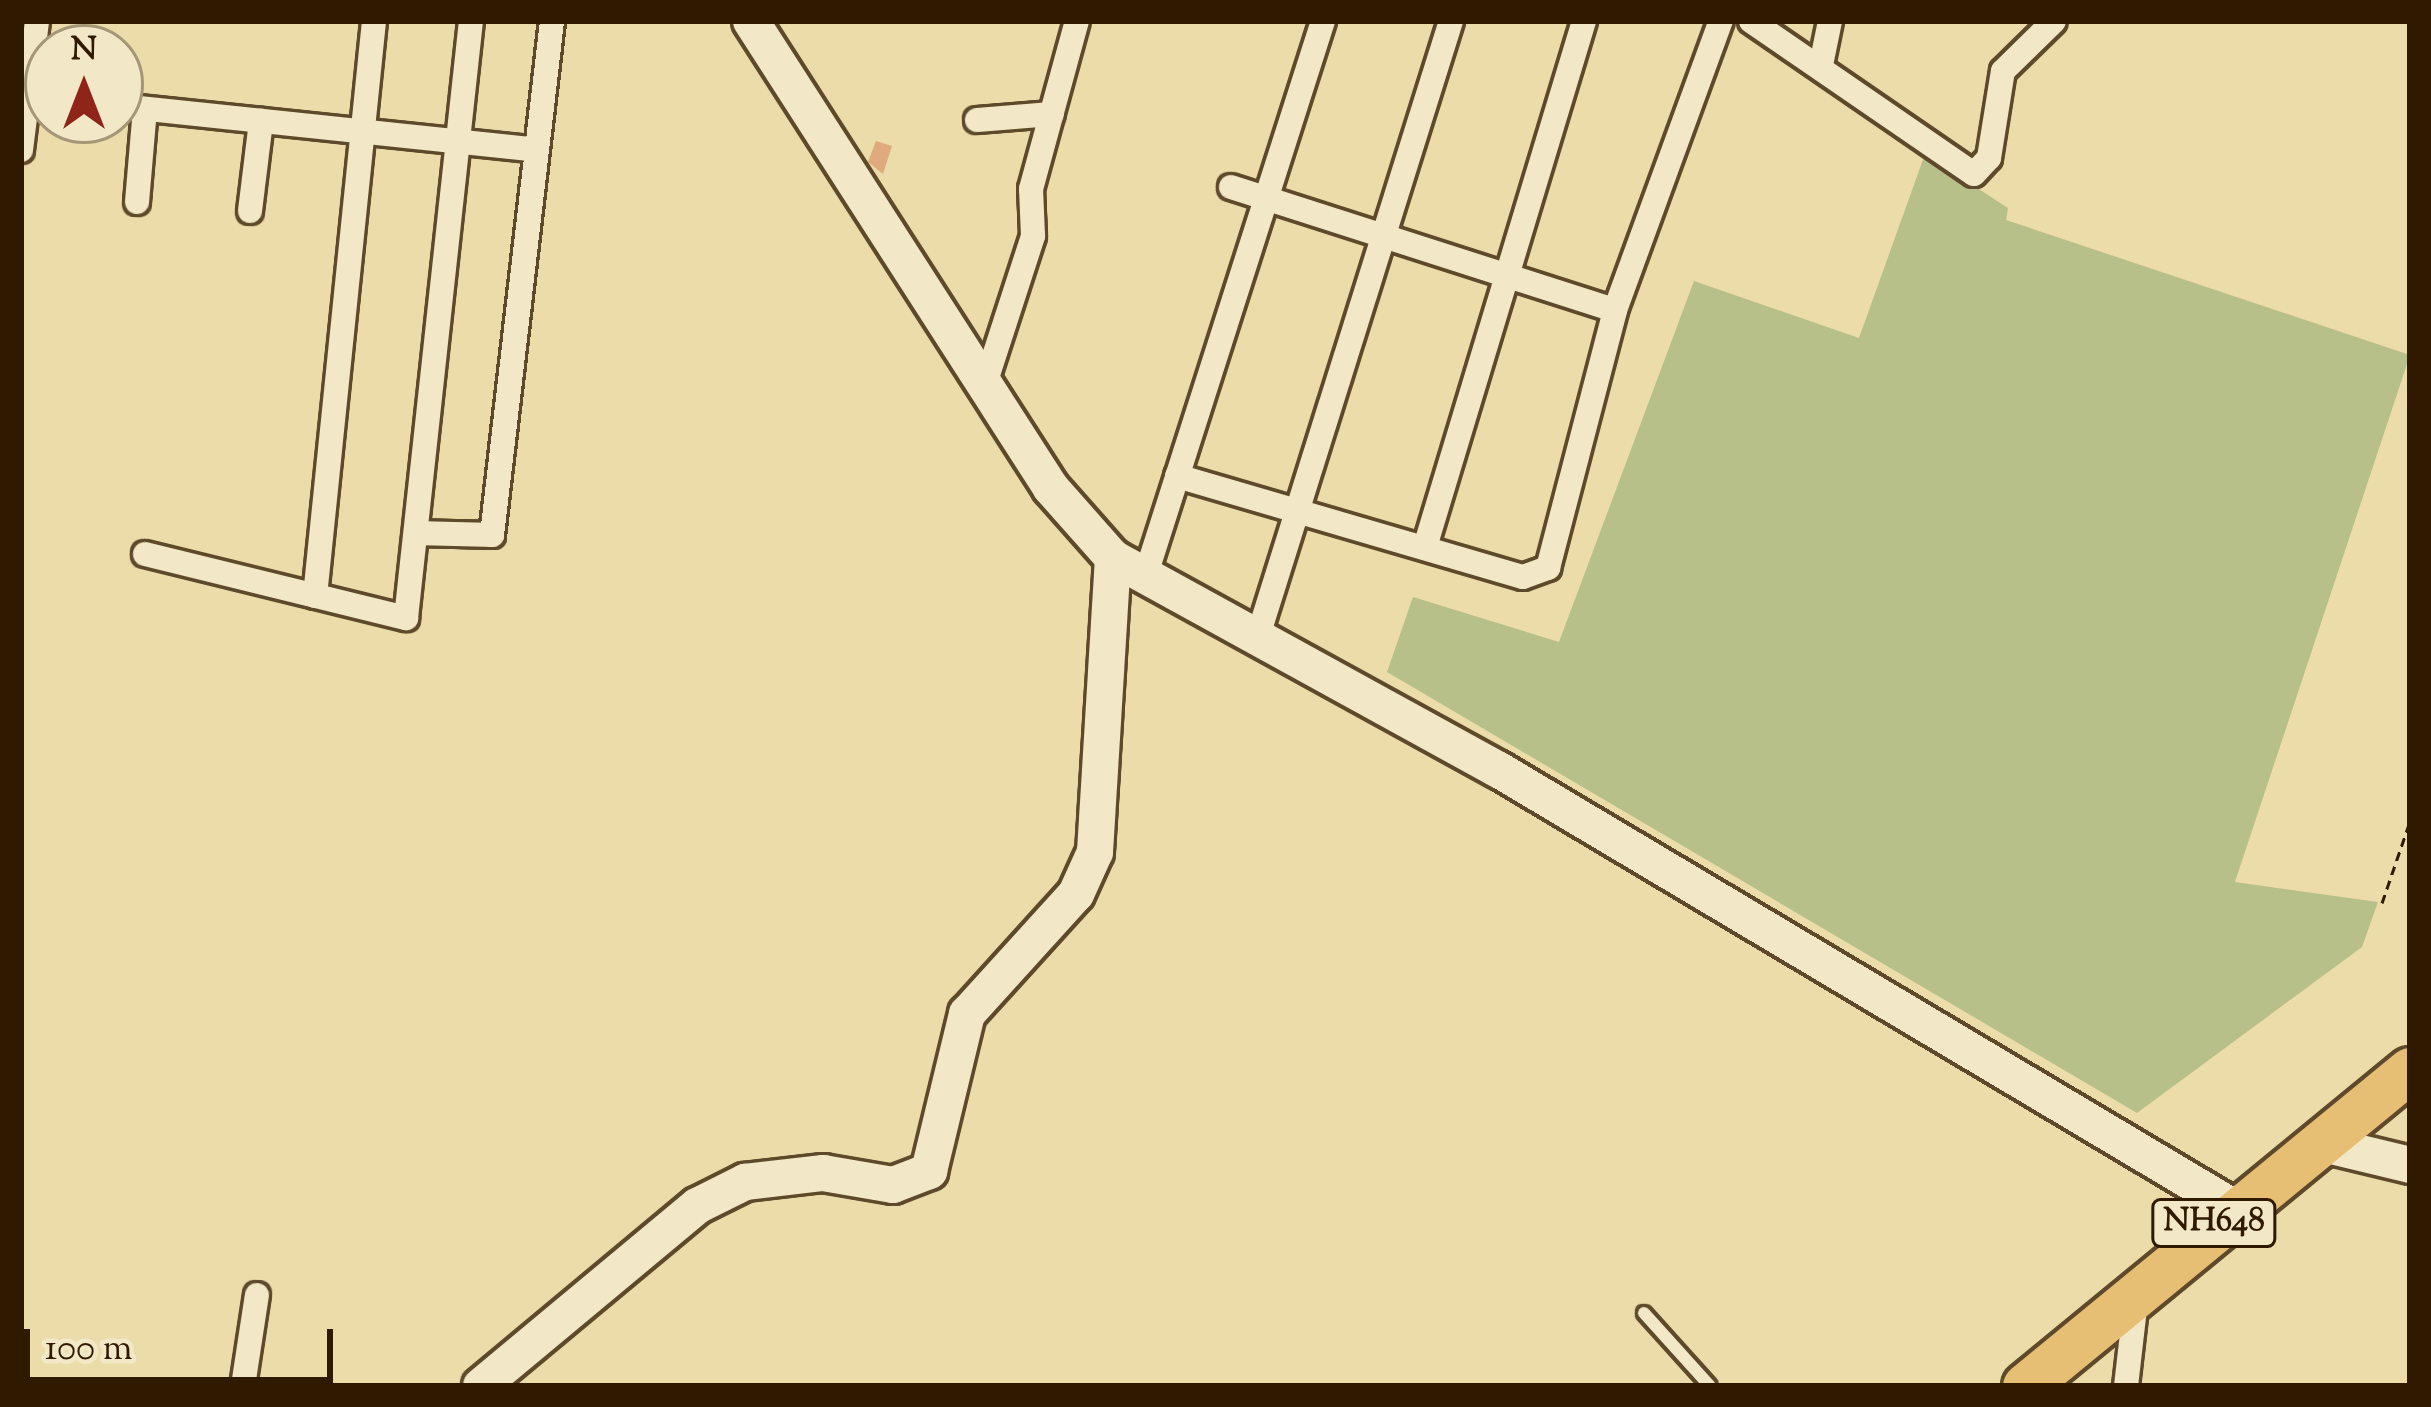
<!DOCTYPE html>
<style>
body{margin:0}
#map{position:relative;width:2431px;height:1407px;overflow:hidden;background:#ebdca9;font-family:"Sorts Mill Goudy",serif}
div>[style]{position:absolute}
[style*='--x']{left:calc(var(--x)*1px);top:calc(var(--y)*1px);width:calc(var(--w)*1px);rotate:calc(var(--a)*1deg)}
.green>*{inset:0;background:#b7c088}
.building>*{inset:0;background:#dfab7c}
.path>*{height:3px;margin-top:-1.5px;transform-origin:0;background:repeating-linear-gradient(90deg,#2f1a00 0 9px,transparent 0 15px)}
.roads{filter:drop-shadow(3px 0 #5e4a2a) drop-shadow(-3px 0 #5e4a2a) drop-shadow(0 3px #5e4a2a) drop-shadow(0 -3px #5e4a2a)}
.lane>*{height:12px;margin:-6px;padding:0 6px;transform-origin:6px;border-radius:6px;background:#f2e8c7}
.street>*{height:24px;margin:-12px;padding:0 12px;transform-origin:12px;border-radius:12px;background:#f2e8c7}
.secondary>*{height:36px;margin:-18px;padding:0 18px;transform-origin:18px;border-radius:18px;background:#f2e8c7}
.highway>*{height:45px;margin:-22.5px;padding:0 22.5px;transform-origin:22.5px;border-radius:22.5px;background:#e6be74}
span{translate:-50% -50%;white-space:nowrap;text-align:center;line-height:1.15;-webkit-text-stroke:9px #f2e8c7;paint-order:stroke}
.shield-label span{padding:3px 9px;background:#f2e8c7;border:3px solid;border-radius:9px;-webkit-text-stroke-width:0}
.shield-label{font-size:33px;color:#2f1a00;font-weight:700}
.frame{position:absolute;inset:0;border:24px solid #2f1a00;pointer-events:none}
.north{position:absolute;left:24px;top:24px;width:120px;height:120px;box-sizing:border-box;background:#f2e8c7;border:3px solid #a49677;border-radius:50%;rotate:0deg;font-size:33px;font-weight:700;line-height:48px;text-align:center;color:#2f1a00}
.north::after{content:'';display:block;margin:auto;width:42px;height:54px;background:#8f2418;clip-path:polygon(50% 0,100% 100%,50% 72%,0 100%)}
.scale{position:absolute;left:24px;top:1329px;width:309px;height:54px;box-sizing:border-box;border:6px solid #2f1a00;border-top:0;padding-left:15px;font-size:36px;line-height:42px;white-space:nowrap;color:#2f1a00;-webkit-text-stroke:9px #f2e8c7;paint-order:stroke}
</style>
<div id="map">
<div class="green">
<i style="clip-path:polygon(1925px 154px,2008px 208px,2006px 220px,2410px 355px,2235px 882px,2378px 902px,2362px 947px,2137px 1113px,1387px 672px,1413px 597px,1559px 642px,1694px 281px,1859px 338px)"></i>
</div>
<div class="building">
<i style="clip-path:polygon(876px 141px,892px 146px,883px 174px,868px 162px)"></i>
</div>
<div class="path">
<i style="--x:2382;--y:903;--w:87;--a:-71.1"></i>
</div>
<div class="roads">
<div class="lane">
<i style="--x:1644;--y:1313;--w:98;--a:47.9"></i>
</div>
<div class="street">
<i style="--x:1751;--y:21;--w:270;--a:34.5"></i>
<i style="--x:1974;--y:174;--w:22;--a:-47"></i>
<i style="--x:1989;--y:158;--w:88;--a:-80.9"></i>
<i style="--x:2003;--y:71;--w:71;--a:-44.4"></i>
<i style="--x:1821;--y:65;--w:45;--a:-78.4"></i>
<i style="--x:120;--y:106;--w:419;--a:6"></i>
<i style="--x:977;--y:120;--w:75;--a:-4.6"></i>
<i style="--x:21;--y:150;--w:130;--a:-82.9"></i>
<i style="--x:1231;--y:187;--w:403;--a:17.8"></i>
<i style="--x:137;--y:202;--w:93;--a:-85.1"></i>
<i style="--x:250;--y:211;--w:91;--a:-83"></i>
<i style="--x:984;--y:387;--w:159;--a:-72"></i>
<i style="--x:1033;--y:236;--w:47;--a:-92.4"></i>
<i style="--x:1031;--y:189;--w:174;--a:-74.7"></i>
<i style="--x:1177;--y:476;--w:360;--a:16.3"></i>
<i style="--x:1523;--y:577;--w:27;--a:-20"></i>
<i style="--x:1548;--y:568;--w:267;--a:-75.4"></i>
<i style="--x:1615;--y:310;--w:308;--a:-69.9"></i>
<i style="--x:417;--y:533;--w:75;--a:1.5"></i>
<i style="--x:492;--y:535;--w:517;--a:-83.34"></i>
<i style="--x:1425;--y:547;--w:550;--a:-73.18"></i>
<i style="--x:145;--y:554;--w:269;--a:13.8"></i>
<i style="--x:406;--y:618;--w:601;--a:-83.79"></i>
<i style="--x:1146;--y:574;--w:581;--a:-72.25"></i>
<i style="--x:315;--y:596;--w:578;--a:-84.14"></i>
<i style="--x:1258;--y:636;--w:645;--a:-72.58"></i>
<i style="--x:243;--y:1386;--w:92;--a:-81.3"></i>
<i style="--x:2126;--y:1386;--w:88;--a:-83.4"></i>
</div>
<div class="secondary">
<i style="--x:751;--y:21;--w:555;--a:57.28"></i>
<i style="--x:1051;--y:488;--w:94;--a:48.5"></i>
<i style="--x:1113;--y:558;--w:440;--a:28.8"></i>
<i style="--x:1499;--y:770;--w:854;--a:30.77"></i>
<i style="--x:2319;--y:1143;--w:94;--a:13.6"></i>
<i style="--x:481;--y:1386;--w:281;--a:-39.8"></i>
<i style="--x:697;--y:1206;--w:54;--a:-26.6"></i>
<i style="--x:745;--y:1182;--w:79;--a:-6.6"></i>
<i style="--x:823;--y:1173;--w:71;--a:9.7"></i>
<i style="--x:893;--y:1185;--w:39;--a:-21"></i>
<i style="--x:929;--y:1171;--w:162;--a:-76.4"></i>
<i style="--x:967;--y:1014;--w:162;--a:-47.8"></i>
<i style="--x:1076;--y:894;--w:46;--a:-65.7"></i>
<i style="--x:1095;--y:852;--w:295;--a:-86.5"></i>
</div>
<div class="highway">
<i style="--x:2025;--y:1386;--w:498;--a:-39.4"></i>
</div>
</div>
<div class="shield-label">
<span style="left:2214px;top:1223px">NH648</span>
</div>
<div class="frame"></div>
<div class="north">N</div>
<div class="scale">100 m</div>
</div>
